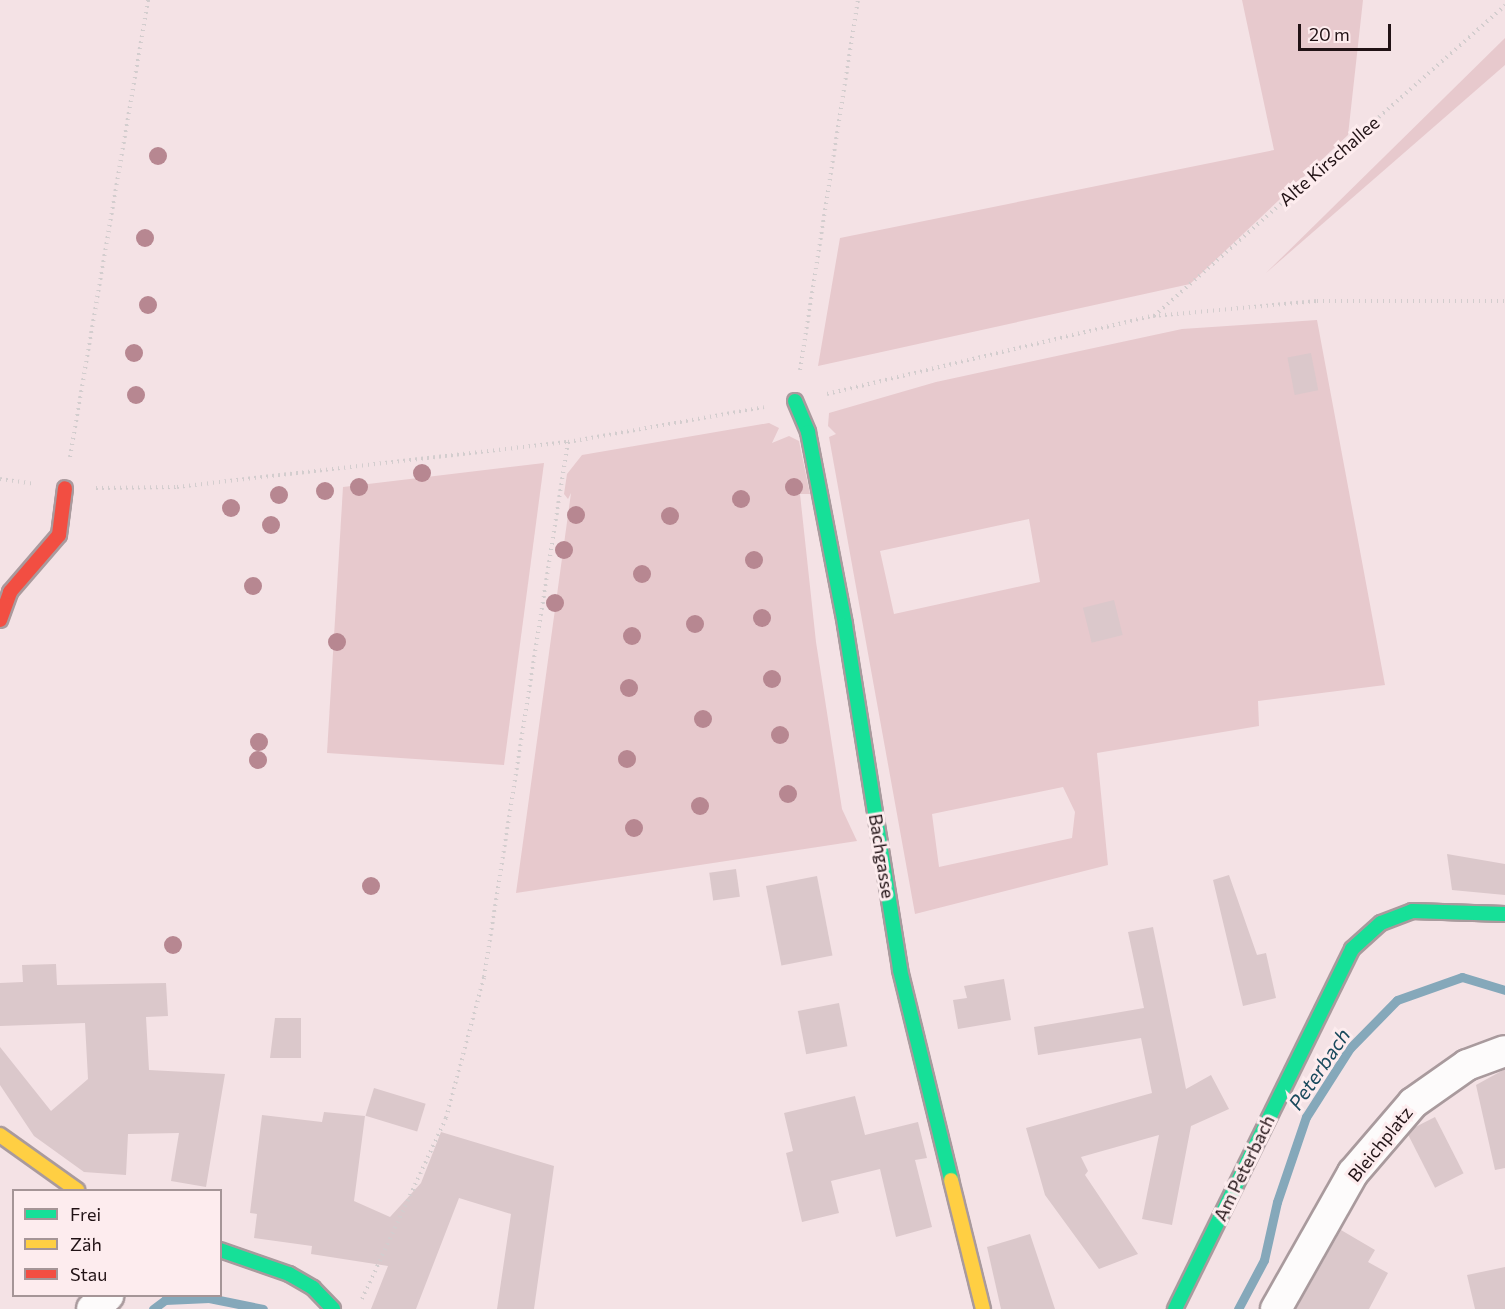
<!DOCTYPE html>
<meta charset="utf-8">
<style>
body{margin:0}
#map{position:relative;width:1505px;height:1309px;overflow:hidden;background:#f4e2e5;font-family:Commissioner,sans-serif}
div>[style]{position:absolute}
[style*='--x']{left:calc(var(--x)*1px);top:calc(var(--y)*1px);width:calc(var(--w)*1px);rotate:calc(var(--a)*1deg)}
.green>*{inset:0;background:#e7c9cd}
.stream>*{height:9px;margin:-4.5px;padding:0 4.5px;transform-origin:4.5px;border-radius:4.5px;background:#85a8ba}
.building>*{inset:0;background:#dbc8cb;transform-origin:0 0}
.path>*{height:4px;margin-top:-2px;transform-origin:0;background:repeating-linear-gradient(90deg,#d3cdce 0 1.5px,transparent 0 6px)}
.roads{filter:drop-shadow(2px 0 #a99a9d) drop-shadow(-2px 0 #a99a9d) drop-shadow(0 2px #a99a9d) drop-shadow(0 -2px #a99a9d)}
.street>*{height:30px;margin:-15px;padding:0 15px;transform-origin:15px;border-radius:15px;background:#fdfbfb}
.fast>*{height:14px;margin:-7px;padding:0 7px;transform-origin:7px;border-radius:7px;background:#16e098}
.slow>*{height:14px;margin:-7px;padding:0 7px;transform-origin:7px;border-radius:7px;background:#ffcf43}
.jam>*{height:14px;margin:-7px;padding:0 7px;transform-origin:7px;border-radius:7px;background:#f24e42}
.trees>*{width:18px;height:18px;margin:-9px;border-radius:50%;background:#b78791}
span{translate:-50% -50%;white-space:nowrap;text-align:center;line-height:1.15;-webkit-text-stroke:6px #fdecee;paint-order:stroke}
.street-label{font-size:18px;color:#211215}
.water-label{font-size:20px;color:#18495c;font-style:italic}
.legend{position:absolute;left:12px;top:1189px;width:210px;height:108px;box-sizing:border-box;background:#fdecee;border:2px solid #a59597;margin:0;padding:8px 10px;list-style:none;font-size:18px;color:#211215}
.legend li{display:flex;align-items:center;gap:12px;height:30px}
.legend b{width:30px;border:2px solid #a59597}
.scale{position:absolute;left:1298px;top:24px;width:93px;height:27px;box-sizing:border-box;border:3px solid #211215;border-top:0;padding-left:8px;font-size:18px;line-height:21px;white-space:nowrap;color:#211215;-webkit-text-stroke:4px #fdecee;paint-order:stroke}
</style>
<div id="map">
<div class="green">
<i style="clip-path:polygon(1242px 0,1363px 0,1348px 135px,1190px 284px,818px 366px,840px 238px,1274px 150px)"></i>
<i style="clip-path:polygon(1505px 38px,1505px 65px,1266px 273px)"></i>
<i style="clip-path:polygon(evenodd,1317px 320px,1385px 685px,1258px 701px,1259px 726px,1097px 753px,1108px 865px,915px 914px,829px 437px,836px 434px,828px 426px,829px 413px,936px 382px,1182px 329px,1317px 320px,1029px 519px,1040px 582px,894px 614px,880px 551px,1029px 519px,1317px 320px,1063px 787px,1075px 812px,1072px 838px,939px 867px,932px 814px,1063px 787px)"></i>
<i style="clip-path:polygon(769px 423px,779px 428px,772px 443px,789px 436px,799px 441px,810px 494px,800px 494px,816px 642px,842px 809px,857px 841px,516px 893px,571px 493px,568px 499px,564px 494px,567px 474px,582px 455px)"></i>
<i style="clip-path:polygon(544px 463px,504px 765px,327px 753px,343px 487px)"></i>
</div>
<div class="stream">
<i style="--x:153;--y:1309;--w:15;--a:-37"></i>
<i style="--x:165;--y:1300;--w:44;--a:-2.6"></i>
<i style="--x:209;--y:1298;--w:55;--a:11.5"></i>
<i style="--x:1238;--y:1309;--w:55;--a:-62"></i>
<i style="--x:1264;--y:1260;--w:59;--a:-77.4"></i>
<i style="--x:1277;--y:1202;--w:90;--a:-71.2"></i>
<i style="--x:1306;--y:1117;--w:82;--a:-57.5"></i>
<i style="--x:1350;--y:1048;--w:67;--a:-45.6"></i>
<i style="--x:1397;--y:1000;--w:69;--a:-19.5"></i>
<i style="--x:1462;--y:977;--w:45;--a:16.8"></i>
</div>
<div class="building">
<i style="left:1311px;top:353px;width:38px;height:24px;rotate:79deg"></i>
<i style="left:1114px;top:600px;width:36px;height:32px;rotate:76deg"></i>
<i style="clip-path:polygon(1447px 854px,1505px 864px,1505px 895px,1452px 890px)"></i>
<i style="left:736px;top:869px;width:28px;height:27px;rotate:82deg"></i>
<i style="clip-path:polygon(1229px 875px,1257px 955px,1266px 953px,1276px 998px,1243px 1006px,1213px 880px)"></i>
<i style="left:817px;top:876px;width:81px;height:52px;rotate:79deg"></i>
<i style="clip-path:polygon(1153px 927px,1186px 1089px,1211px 1075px,1229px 1109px,1191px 1126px,1172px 1225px,1142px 1219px,1159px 1135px,1081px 1157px,1088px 1171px,1085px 1175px,1138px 1254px,1099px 1269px,1045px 1195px,1026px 1128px,1152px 1093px,1141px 1038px,1038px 1055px,1034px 1027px,1144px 1008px,1128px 932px)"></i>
<i style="clip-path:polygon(56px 964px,57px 985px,166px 983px,168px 1016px,146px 1017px,149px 1070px,225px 1074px,206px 1187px,171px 1181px,179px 1133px,128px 1134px,126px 1175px,84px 1172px,34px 1136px,0 1085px,0 1047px,51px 1111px,88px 1079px,85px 1023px,0 1026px,0 983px,23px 982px,22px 965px)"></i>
<i style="clip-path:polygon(1004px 979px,1011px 1020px,958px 1029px,953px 1000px,967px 998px,964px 986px)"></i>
<i style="left:839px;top:1003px;width:44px;height:42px;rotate:79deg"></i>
<i style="clip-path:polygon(275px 1018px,301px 1018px,301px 1058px,270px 1058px)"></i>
<i style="clip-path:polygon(1505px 1069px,1505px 1168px,1495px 1170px,1476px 1085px)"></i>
<i style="left:374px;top:1088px;width:54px;height:29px;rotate:17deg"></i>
<i style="clip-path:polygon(855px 1096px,865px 1135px,918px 1122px,927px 1158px,915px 1160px,932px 1227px,896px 1237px,880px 1169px,831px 1181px,839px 1213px,802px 1222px,786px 1153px,793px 1151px,784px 1113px)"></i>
<i style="clip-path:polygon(324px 1112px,365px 1116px,354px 1201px,390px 1217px,421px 1183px,441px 1132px,554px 1166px,534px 1309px,497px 1309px,511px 1214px,459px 1198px,416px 1309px,371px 1309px,388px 1266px,311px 1254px,312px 1246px,254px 1238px,257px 1214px,250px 1213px,262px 1115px,322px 1122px)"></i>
<i style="left:1435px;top:1117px;width:63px;height:32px;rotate:63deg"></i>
<i style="clip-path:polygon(1341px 1230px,1375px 1250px,1368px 1262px,1388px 1273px,1369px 1309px,1296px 1309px)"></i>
<i style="clip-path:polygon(1030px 1234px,1055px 1309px,1001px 1309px,987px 1247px)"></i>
<i style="clip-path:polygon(1505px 1267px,1505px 1309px,1475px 1309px,1467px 1275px)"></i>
</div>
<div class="path">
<i style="--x:1154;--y:316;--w:469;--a:-41.5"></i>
<i style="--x:800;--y:370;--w:375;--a:-81.1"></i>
<i style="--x:827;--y:394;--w:335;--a:-13.5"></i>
<i style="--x:1153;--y:316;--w:165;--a:-5.2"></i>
<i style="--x:1317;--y:301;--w:188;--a:0"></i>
<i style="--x:70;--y:457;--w:464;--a:-80.3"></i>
<i style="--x:0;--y:479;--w:35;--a:8"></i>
<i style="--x:96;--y:488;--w:81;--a:-0.7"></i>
<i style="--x:177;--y:487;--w:394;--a:-6.6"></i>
<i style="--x:568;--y:442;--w:199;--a:-10.1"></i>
<i style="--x:362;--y:1299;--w:200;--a:-65.1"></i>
<i style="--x:446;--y:1118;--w:146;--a:-74.9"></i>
<i style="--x:484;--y:977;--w:542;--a:-81.08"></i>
</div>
<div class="roads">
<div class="street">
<i style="--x:92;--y:1309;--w:21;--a:-39"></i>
<i style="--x:1276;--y:1309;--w:156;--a:-60.5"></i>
<i style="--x:1353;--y:1173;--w:92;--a:-49.4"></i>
<i style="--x:1413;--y:1103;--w:66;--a:-35.1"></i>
<i style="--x:1467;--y:1065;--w:40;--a:-20.2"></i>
</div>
<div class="fast">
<i style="--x:795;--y:401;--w:34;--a:67"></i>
<i style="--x:808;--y:432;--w:197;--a:79.1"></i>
<i style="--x:845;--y:625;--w:349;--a:80.9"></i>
<i style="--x:900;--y:970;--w:216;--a:76.3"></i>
<i style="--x:220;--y:1250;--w:73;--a:19.2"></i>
<i style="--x:289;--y:1274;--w:28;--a:30"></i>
<i style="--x:313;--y:1288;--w:29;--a:46"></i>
<i style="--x:1175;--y:1309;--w:401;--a:-63.8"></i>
<i style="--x:1352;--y:949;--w:39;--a:-42"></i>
<i style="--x:1381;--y:923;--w:33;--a:-21"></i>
<i style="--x:1412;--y:911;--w:93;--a:1.8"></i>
</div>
<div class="slow">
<i style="--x:0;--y:1135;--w:95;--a:35.5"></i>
<i style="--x:951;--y:1180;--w:133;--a:76.1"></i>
</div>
<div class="jam">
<i style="--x:0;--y:620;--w:30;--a:-70"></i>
<i style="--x:10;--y:592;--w:75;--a:-49.3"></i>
<i style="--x:59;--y:535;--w:47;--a:-82.7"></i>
</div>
</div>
<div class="trees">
<i style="left:158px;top:156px"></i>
<i style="left:145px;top:238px"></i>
<i style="left:148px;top:305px"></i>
<i style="left:134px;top:353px"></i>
<i style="left:136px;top:395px"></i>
<i style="left:422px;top:473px"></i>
<i style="left:359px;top:487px"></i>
<i style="left:794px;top:487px"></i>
<i style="left:325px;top:491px"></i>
<i style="left:279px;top:495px"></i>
<i style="left:741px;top:499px"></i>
<i style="left:231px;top:508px"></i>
<i style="left:576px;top:515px"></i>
<i style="left:670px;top:516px"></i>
<i style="left:271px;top:525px"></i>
<i style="left:564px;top:550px"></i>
<i style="left:754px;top:560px"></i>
<i style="left:642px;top:574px"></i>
<i style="left:253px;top:586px"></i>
<i style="left:555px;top:603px"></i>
<i style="left:762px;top:618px"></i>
<i style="left:695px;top:624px"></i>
<i style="left:632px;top:636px"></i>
<i style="left:337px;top:642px"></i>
<i style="left:772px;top:679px"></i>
<i style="left:629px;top:688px"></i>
<i style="left:703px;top:719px"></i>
<i style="left:780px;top:735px"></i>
<i style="left:259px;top:742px"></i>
<i style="left:627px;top:759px"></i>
<i style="left:258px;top:760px"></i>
<i style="left:788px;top:794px"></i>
<i style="left:700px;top:806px"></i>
<i style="left:634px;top:828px"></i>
<i style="left:371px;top:886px"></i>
<i style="left:173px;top:945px"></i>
</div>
<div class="street-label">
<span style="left:1329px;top:161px;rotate:-41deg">Alte Kirschallee</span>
<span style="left:882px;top:856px;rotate:81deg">Bachgasse</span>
<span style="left:1380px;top:1144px;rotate:-51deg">Bleichplatz</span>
<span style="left:1244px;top:1168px;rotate:-64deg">Am Peterbach</span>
</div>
<div class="water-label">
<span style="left:1319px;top:1069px;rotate:-56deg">Peterbach</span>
</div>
<ul class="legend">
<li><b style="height:8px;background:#16e098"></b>Frei</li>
<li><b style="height:8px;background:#ffcf43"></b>Zäh</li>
<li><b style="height:8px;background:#f24e42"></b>Stau</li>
</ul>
<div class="scale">20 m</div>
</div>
